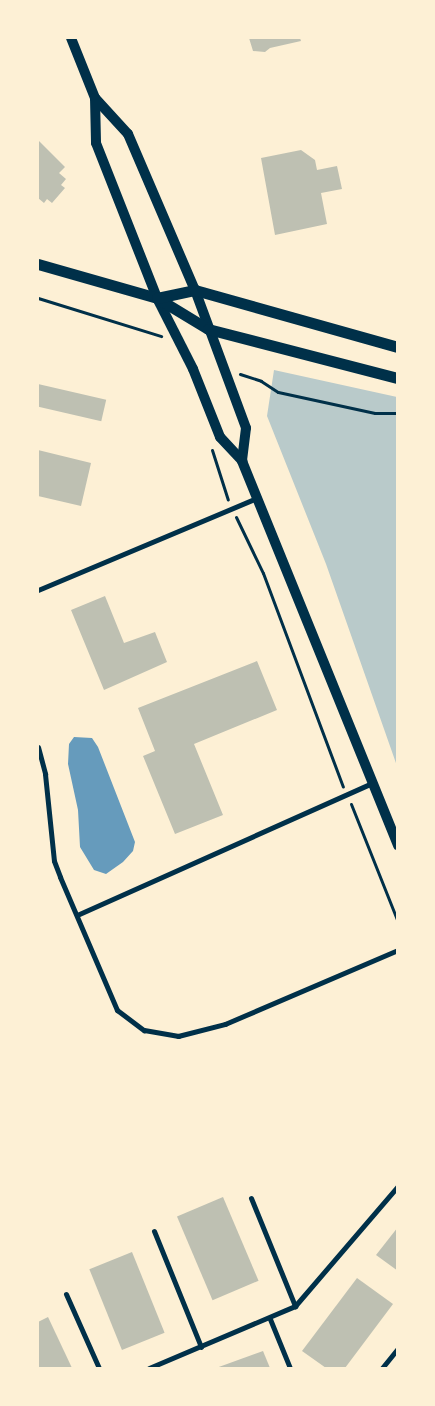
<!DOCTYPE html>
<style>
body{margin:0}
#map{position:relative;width:435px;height:1406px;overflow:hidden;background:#fdf0d5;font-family:"Work Sans",sans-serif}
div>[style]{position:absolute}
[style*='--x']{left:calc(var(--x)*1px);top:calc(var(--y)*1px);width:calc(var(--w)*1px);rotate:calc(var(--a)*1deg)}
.green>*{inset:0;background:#b9caca}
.water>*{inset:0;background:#669bbc}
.building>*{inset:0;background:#bec0b2;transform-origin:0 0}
.path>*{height:3px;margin:-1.5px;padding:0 1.5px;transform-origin:1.5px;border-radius:1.5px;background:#003049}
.minor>*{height:5px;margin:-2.5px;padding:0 2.5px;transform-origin:2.5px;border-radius:2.5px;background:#003049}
.secondary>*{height:10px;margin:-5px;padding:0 5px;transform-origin:5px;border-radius:5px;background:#003049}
.primary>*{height:11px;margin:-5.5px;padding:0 5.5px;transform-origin:5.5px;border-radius:5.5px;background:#003049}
span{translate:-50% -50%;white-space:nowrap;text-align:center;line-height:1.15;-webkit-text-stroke:4px #fdf0d5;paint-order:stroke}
.frame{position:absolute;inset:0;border:39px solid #fdf0d5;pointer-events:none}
</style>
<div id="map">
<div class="green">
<i style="clip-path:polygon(274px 370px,397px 397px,397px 766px,326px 564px,267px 416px)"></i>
</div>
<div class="water">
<i style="clip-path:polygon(74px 737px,92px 738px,98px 747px,135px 842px,133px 851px,123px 862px,106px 874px,94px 870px,80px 847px,78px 810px,68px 764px,69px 744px)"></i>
</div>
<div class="building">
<i style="clip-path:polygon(249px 38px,300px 38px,301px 41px,270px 48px,265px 52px,253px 51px)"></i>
<i style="clip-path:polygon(38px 140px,65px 167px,59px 173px,66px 179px,61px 185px,65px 188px,52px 203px,47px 199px,44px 203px,38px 198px)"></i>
<i style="clip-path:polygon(301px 150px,315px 160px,317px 170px,337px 166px,342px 189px,321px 193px,327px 224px,275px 235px,261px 158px)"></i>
<i style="left:38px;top:384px;width:70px;height:22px;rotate:13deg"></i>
<i style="clip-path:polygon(38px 450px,91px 463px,81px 506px,38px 496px)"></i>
<i style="clip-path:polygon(105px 596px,124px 643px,155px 632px,167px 662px,104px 690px,71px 610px)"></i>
<i style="clip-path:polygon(257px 661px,277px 710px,194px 744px,223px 815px,175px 834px,143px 756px,155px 751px,138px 708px)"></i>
<i style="left:223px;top:1197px;width:91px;height:50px;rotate:67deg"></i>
<i style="clip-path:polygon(398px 1227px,398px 1271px,376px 1255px)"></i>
<i style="left:132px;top:1252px;width:87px;height:46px;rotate:68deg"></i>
<i style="clip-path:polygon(357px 1278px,393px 1304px,345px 1368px,326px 1368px,302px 1351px)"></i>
<i style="clip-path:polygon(48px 1317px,72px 1368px,38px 1368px,38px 1322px)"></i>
<i style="clip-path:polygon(263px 1351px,270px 1368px,216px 1368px)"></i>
</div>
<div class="path">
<i style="--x:38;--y:298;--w:129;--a:17.2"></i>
<i style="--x:240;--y:374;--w:22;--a:18"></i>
<i style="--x:261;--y:381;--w:20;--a:33"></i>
<i style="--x:278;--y:392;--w:99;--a:12.2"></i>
<i style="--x:375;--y:413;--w:23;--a:0"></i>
<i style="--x:212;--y:450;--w:52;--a:72.3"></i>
<i style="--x:236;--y:517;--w:62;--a:64.3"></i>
<i style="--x:263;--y:573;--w:228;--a:69.5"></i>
<i style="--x:351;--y:804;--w:127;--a:68.3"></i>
</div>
<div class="minor">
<i style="--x:38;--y:590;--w:238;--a:-22.8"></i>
<i style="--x:38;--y:747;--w:28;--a:75"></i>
<i style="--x:45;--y:774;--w:87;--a:84.1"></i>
<i style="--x:54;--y:861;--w:17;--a:69"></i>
<i style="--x:60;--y:877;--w:145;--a:66.8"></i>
<i style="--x:117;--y:1010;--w:34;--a:37"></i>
<i style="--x:144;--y:1030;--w:35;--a:10"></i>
<i style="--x:178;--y:1036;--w:49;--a:-14.3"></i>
<i style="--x:225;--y:1024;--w:188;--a:-23.2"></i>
<i style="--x:77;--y:915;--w:323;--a:-24.1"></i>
<i style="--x:251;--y:1198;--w:117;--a:67.8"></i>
<i style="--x:154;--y:1231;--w:125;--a:67.9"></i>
<i style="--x:66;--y:1294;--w:81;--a:66"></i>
<i style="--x:270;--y:1319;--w:53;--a:67.8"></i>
<i style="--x:149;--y:1368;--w:159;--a:-23"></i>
<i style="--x:295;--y:1306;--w:158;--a:-49.4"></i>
<i style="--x:382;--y:1368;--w:26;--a:-51"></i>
</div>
<div class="secondary">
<i style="--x:71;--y:38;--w:65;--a:68.2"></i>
<i style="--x:95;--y:98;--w:49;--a:47.5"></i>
<i style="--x:128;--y:134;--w:170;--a:66.8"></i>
<i style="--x:195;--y:290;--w:147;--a:69.7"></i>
<i style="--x:246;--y:428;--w:33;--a:97"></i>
<i style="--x:95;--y:98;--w:45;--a:88.7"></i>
<i style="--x:96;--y:143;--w:167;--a:68.5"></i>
<i style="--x:157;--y:298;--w:80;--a:63.1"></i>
<i style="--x:193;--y:369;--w:73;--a:68.3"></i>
<i style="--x:220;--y:437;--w:33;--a:47"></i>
<i style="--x:242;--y:461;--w:415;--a:67.9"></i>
</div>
<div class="primary">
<i style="--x:38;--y:264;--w:124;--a:15.9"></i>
<i style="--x:157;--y:298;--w:60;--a:31.3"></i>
<i style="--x:208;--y:329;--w:196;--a:14.5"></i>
<i style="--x:157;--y:298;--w:39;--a:-12"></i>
<i style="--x:195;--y:290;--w:211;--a:15.7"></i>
</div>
<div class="frame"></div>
</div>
